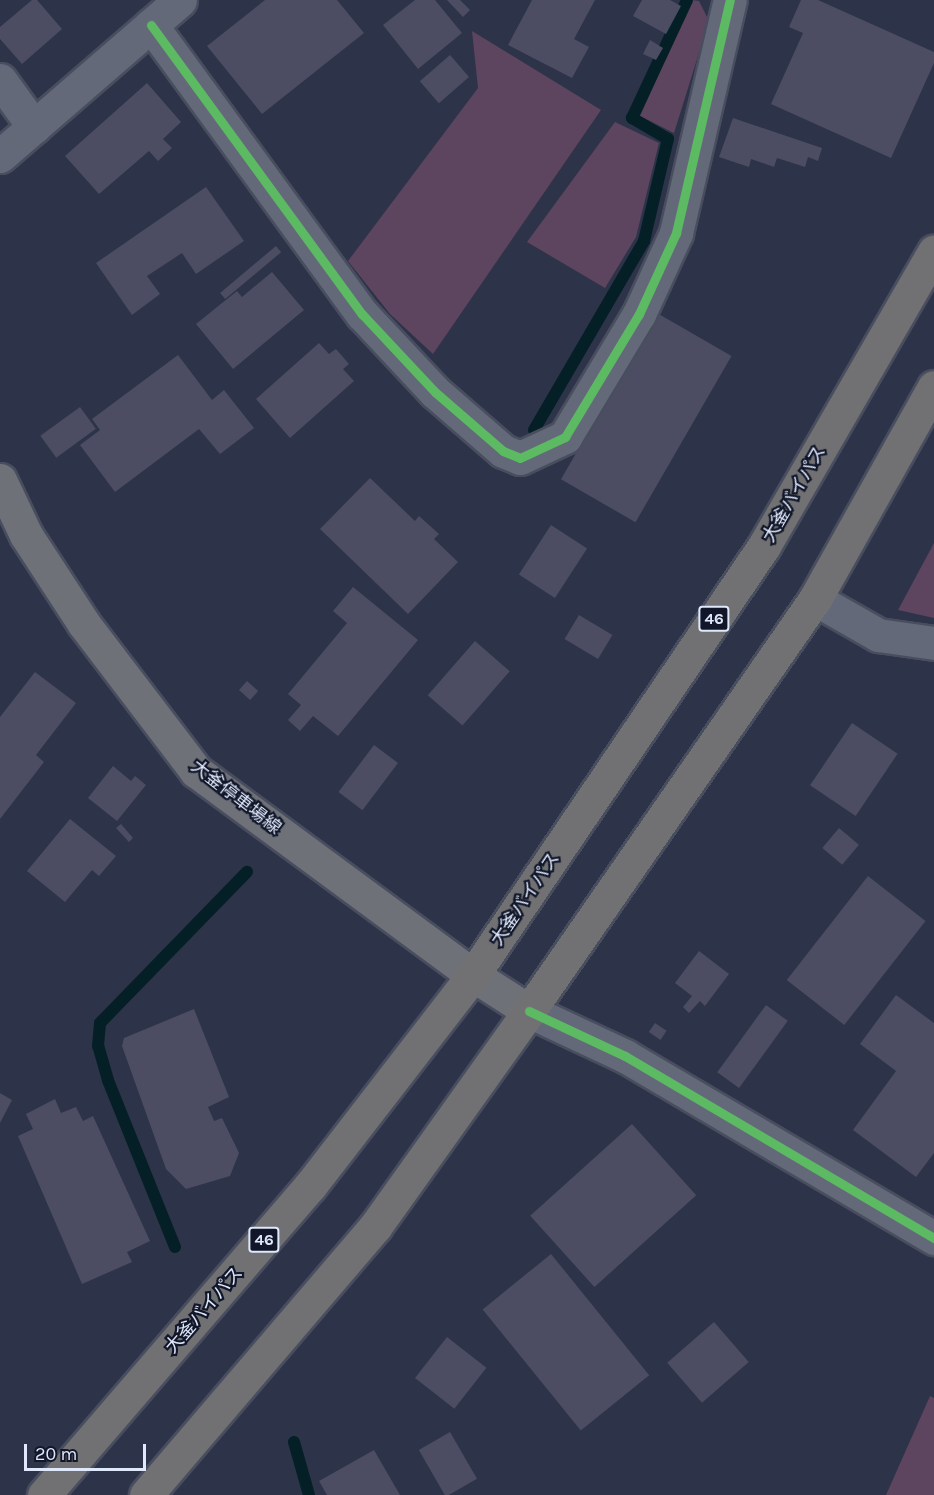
<!DOCTYPE html>
<meta charset="utf-8">
<style>
body{margin:0}
#map{position:relative;width:934px;height:1495px;overflow:hidden;background:#2d3349;font-family:Karla,"Noto Sans JP",sans-serif}
div>[style]{position:absolute}
[style*='--x']{left:calc(var(--x)*1px);top:calc(var(--y)*1px);width:calc(var(--w)*1px);rotate:calc(var(--a)*1deg)}
.green>*{inset:0;background:#5d445f}
.stream>*{height:12px;margin:-6px;padding:0 6px;transform-origin:6px;border-radius:6px;background:#042026}
.building>*{inset:0;background:#4c4d62;transform-origin:0 0}
.roads{filter:drop-shadow(2px 0 #494e5f) drop-shadow(-2px 0 #494e5f) drop-shadow(0 2px #494e5f) drop-shadow(0 -2px #494e5f)}
.minor>*{height:33px;margin:-16.5px;padding:0 16.5px;transform-origin:16.5px;border-radius:16.5px;background:#636979}
.major>*{height:33px;margin:-16.5px;padding:0 16.5px;transform-origin:16.5px;border-radius:16.5px;background:#6f7179}
.highway>*{height:33px;margin:-16.5px;padding:0 16.5px;transform-origin:16.5px;border-radius:16.5px;background:#717173}
.cycleway>*{height:9px;margin:-4.5px;padding:0 4.5px;transform-origin:4.5px;border-radius:4.5px;background:#5cba63}
span{translate:-50% -50%;white-space:nowrap;text-align:center;line-height:1.15;-webkit-text-stroke:4.5px #111729;paint-order:stroke}
.shield-label span{padding:2px 4px;background:#111729;border:2px solid;border-radius:4px;-webkit-text-stroke-width:0}
.shield-label{font-size:16px;color:#e0e8fc;font-weight:700}
.street-label{font-size:18px;color:#e0e8fc}
.scale{position:absolute;left:24px;top:1444px;width:122px;height:27px;box-sizing:border-box;border:3px solid #e0e8fc;border-top:0;padding-left:8px;font-size:18px;line-height:21px;white-space:nowrap;color:#e0e8fc;-webkit-text-stroke:4px #111729;paint-order:stroke}
</style>
<div id="map">
<div class="green">
<i style="clip-path:polygon(692px 0,699px 1px,709px 21px,674px 133px,640px 116px)"></i>
<i style="clip-path:polygon(472px 31px,601px 110px,433px 354px,390px 314px,348px 261px,478px 88px)"></i>
<i style="clip-path:polygon(615px 122px,659px 143px,636px 237px,605px 288px,527px 242px)"></i>
<i style="clip-path:polygon(934px 543px,934px 618px,898px 610px)"></i>
<i style="clip-path:polygon(930px 1396px,934px 1398px,934px 1495px,886px 1495px)"></i>
</div>
<div class="stream">
<i style="--x:534;--y:430;--w:219;--a:-59.8"></i>
<i style="--x:644;--y:241;--w:105;--a:-76.8"></i>
<i style="--x:668;--y:139;--w:42;--a:-149.7"></i>
<i style="--x:632;--y:118;--w:130;--a:-65"></i>
<i style="--x:175;--y:1247;--w:180;--a:-111.9"></i>
<i style="--x:108;--y:1080;--w:35;--a:-106"></i>
<i style="--x:98;--y:1046;--w:23;--a:-85"></i>
<i style="--x:100;--y:1023;--w:211;--a:-45.8"></i>
<i style="--x:294;--y:1442;--w:55;--a:74.2"></i>
</div>
<div class="building">
<i style="clip-path:polygon(32px 0,37px 0,62px 29px,22px 64px,0 39px,0 27px)"></i>
<i style="clip-path:polygon(265px 0,337px 0,364px 33px,262px 114px,207px 46px)"></i>
<i style="clip-path:polygon(415px 0,435px 0,462px 33px,418px 69px,383px 25px)"></i>
<i style="clip-path:polygon(447px 0,460px 0,470px 10px,463px 17px)"></i>
<i style="clip-path:polygon(532px 0,595px 0,574px 39px,589px 47px,572px 78px,508px 45px)"></i>
<i style="clip-path:polygon(642px 0,670px 0,681px 6px,666px 34px,633px 16px)"></i>
<i style="clip-path:polygon(801px 0,818px 0,934px 52px,934px 63px,891px 158px,771px 104px,803px 33px,789px 27px)"></i>
<i style="clip-path:polygon(650px 40px,663px 48px,656px 60px,643px 54px)"></i>
<i style="left:450px;top:55px;width:29px;height:40px;rotate:49deg"></i>
<i style="clip-path:polygon(147px 83px,181px 122px,163px 139px,172px 148px,158px 161px,149px 151px,99px 194px,65px 156px)"></i>
<i style="clip-path:polygon(733px 118px,822px 148px,818px 161px,808px 157px,805px 167px,777px 158px,774px 167px,751px 159px,749px 167px,719px 157px)"></i>
<i style="clip-path:polygon(206px 187px,244px 241px,196px 274px,182px 253px,147px 276px,160px 294px,132px 315px,96px 263px)"></i>
<i style="left:276px;top:246px;width:8px;height:73px;rotate:50deg"></i>
<i style="clip-path:polygon(272px 272px,304px 310px,233px 369px,196px 324px,237px 291px,242px 297px)"></i>
<i style="left:657px;top:313px;width:86px;height:192px;rotate:30deg"></i>
<i style="clip-path:polygon(319px 343px,329px 354px,336px 349px,349px 364px,343px 369px,354px 381px,290px 438px,256px 399px)"></i>
<i style="clip-path:polygon(178px 355px,212px 400px,224px 390px,254px 428px,220px 454px,199px 429px,115px 492px,80px 445px,100px 430px,92px 419px)"></i>
<i style="left:80px;top:407px;width:27px;height:49px;rotate:54deg"></i>
<i style="clip-path:polygon(370px 478px,415px 521px,419px 516px,439px 534px,434px 539px,458px 562px,408px 614px,320px 529px)"></i>
<i style="left:551px;top:525px;width:43px;height:59px;rotate:33deg"></i>
<i style="clip-path:polygon(353px 587px,418px 640px,338px 736px,313px 716px,300px 731px,288px 720px,301px 705px,288px 694px,347px 623px,333px 611px)"></i>
<i style="left:579px;top:615px;width:39px;height:28px;rotate:31deg"></i>
<i style="left:475px;top:641px;width:46px;height:72px;rotate:41deg"></i>
<i style="clip-path:polygon(35px 672px,76px 703px,36px 755px,44px 762px,0 819px,0 717px)"></i>
<i style="left:247px;top:681px;width:15px;height:12px;rotate:42deg"></i>
<i style="left:852px;top:723px;width:55px;height:75px;rotate:34deg"></i>
<i style="left:374px;top:745px;width:30px;height:59px;rotate:37deg"></i>
<i style="clip-path:polygon(113px 766px,131px 781px,135px 776px,146px 785px,117px 821px,88px 798px)"></i>
<i style="clip-path:polygon(70px 819px,116px 856px,99px 876px,92px 870px,65px 902px,27px 871px)"></i>
<i style="clip-path:polygon(121px 824px,133px 838px,129px 842px,116px 828px)"></i>
<i style="left:839px;top:828px;width:26px;height:26px;rotate:40deg"></i>
<i style="left:868px;top:876px;width:73px;height:132px;rotate:38deg"></i>
<i style="clip-path:polygon(699px 951px,729px 974px,705px 1006px,700px 1001px,689px 1013px,683px 1007px,692px 996px,675px 983px)"></i>
<i style="clip-path:polygon(896px 995px,934px 1023px,934px 1153px,916px 1177px,853px 1130px,896px 1071px,860px 1044px)"></i>
<i style="left:766px;top:1005px;width:27px;height:83px;rotate:36deg"></i>
<i style="clip-path:polygon(194px 1009px,229px 1097px,208px 1107px,214px 1121px,222px 1118px,239px 1153px,230px 1176px,186px 1189px,166px 1169px,122px 1046px,124px 1038px)"></i>
<i style="left:655px;top:1023px;width:14px;height:11px;rotate:34deg"></i>
<i style="clip-path:polygon(0 1093px,12px 1100px,0 1123px)"></i>
<i style="clip-path:polygon(55px 1099px,61px 1113px,76px 1107px,83px 1121px,93px 1116px,150px 1241px,127px 1252px,132px 1262px,82px 1284px,18px 1136px,33px 1129px,26px 1114px)"></i>
<i style="left:632px;top:1124px;width:96px;height:137px;rotate:48deg"></i>
<i style="left:551px;top:1254px;width:156px;height:88px;rotate:51deg"></i>
<i style="left:714px;top:1322px;width:53px;height:62px;rotate:49deg"></i>
<i style="left:447px;top:1337px;width:50px;height:52px;rotate:38deg"></i>
<i style="left:450px;top:1432px;width:54px;height:36px;rotate:60deg"></i>
<i style="clip-path:polygon(374px 1450px,400px 1495px,327px 1495px,319px 1481px)"></i>
</div>
<div class="roads">
<div class="minor">
<i style="--x:151;--y:25;--w:358;--a:53.9"></i>
<i style="--x:362;--y:314;--w:107;--a:46.9"></i>
<i style="--x:435;--y:392;--w:90;--a:40.9"></i>
<i style="--x:503;--y:451;--w:18;--a:22"></i>
<i style="--x:520;--y:458;--w:50;--a:-25"></i>
<i style="--x:565;--y:437;--w:144;--a:-59"></i>
<i style="--x:639;--y:314;--w:89;--a:-65.4"></i>
<i style="--x:676;--y:233;--w:239;--a:-77"></i>
<i style="--x:0;--y:80;--w:58;--a:54.1"></i>
<i style="--x:0;--y:156;--w:238;--a:-40.9"></i>
<i style="--x:815;--y:599;--w:73;--a:29.7"></i>
<i style="--x:878;--y:635;--w:57;--a:8.1"></i>
<i style="--x:529;--y:1011;--w:106;--a:25.1"></i>
<i style="--x:625;--y:1056;--w:359;--a:30.5"></i>
</div>
<div class="major">
<i style="--x:0;--y:480;--w:61;--a:64.7"></i>
<i style="--x:26;--y:535;--w:106;--a:56.9"></i>
<i style="--x:84;--y:624;--w:185;--a:52.7"></i>
<i style="--x:196;--y:771;--w:344;--a:36.4"></i>
<i style="--x:473;--y:975;--w:67;--a:32.7"></i>
</div>
<div class="highway">
<i style="--x:44;--y:1495;--w:408;--a:-49.3"></i>
<i style="--x:310;--y:1186;--w:267;--a:-52.3"></i>
<i style="--x:473;--y:975;--w:518;--a:-55.85"></i>
<i style="--x:764;--y:546;--w:340;--a:-60"></i>
<i style="--x:146;--y:1495;--w:353;--a:-49.5"></i>
<i style="--x:375;--y:1227;--w:265;--a:-54.5"></i>
<i style="--x:529;--y:1011;--w:502;--a:-55.23"></i>
<i style="--x:815;--y:599;--w:243;--a:-60.7"></i>
</div>
</div>
<div class="cycleway">
<i style="--x:151;--y:25;--w:358;--a:53.9"></i>
<i style="--x:362;--y:314;--w:107;--a:46.9"></i>
<i style="--x:435;--y:392;--w:90;--a:40.9"></i>
<i style="--x:503;--y:451;--w:18;--a:22"></i>
<i style="--x:520;--y:458;--w:50;--a:-25"></i>
<i style="--x:565;--y:437;--w:144;--a:-59"></i>
<i style="--x:639;--y:314;--w:89;--a:-65.4"></i>
<i style="--x:676;--y:233;--w:239;--a:-77"></i>
<i style="--x:529;--y:1011;--w:106;--a:25.1"></i>
<i style="--x:625;--y:1056;--w:359;--a:30.5"></i>
</div>
<div class="shield-label">
<span style="left:714px;top:619px">46</span>
<span style="left:264px;top:1240px">46</span>
</div>
<div class="street-label">
<span style="left:794px;top:494px;rotate:-60deg">大釜バイパス</span>
<span style="left:236px;top:797px;rotate:38deg">大釜停車場線</span>
<span style="left:525px;top:899px;rotate:-56deg">大釜バイパス</span>
<span style="left:204px;top:1310px;rotate:-49deg">大釜バイパス</span>
</div>
<div class="scale">20 m</div>
</div>
